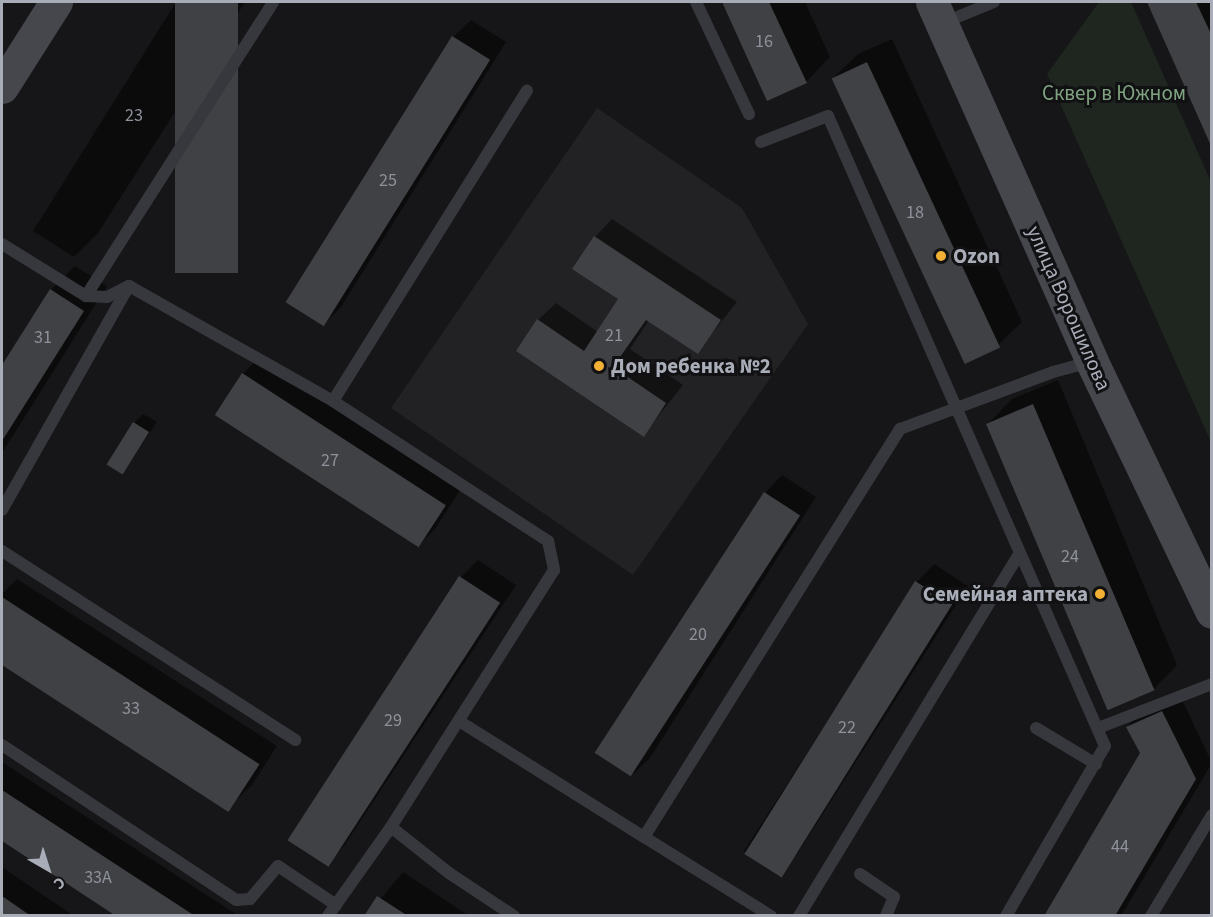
<!DOCTYPE html>
<meta charset="utf-8">
<style>
body{margin:0}
#map{position:relative;width:1213px;height:917px;overflow:hidden;background:#161618;font-family:"Source Sans 3",sans-serif}
div>[style]{position:absolute}
[style*='--x']{left:calc(var(--x)*1px);top:calc(var(--y)*1px);width:calc(var(--w)*1px);rotate:calc(var(--a)*1deg)}
.built>*{inset:0;background:#222225}
.green>*{inset:0;background:#1e261f}
.shadow>*{inset:0;background:#0007}
.building>*{inset:0;background:#404145;transform-origin:0 0}
.lane>*{height:12px;margin:-6px;padding:0 6px;transform-origin:6px;border-radius:6px;background:#37383d}
.secondary>*{height:33px;margin:-16.5px;padding:0 16.5px;transform-origin:16.5px;border-radius:16.5px;background:#45474d}
.dots>*{width:16px;height:16px;translate:-50% -50%;box-sizing:border-box;border:3px solid #111113;border-radius:50%}
span{translate:-50% -50%;white-space:nowrap;text-align:center;line-height:1.15;-webkit-text-stroke:6px #111113;paint-order:stroke}
.number-label{font-size:18px;color:#8e929b}
.number-label span{-webkit-text-stroke-width:0}
.park-label{font-size:21px;color:#7fa381}
.poi-label{font-size:21px;color:#a8adb8;font-weight:700}
.left{translate:0 -50%;text-align:left}
.right{translate:-100% -50%;text-align:right}
.street-label{font-size:21px;color:#a8adb8}
.frame{position:absolute;inset:0;border:3px solid #a8adb8;pointer-events:none}
.north{position:absolute;left:18px;top:839px;width:60px;height:60px;-webkit-text-stroke:4px #111113;paint-order:stroke;rotate:141deg;font-size:16px;font-weight:700;line-height:24px;text-align:center;color:#a8adb8}
.north::after{content:'';display:block;margin:auto;width:21px;height:27px;background:#a8adb8;clip-path:polygon(50% 0,100% 100%,50% 72%,0 100%)}
</style>
<div id="map">
<div class="built">
<i style="clip-path:polygon(597px 108px,742px 208px,808px 324px,633px 575px,391px 408px)"></i>
</div>
<div class="green">
<i style="clip-path:polygon(1099px 2px,1131px 2px,1211px 182px,1211px 442px,1047px 74px)"></i>
</div>
<div class="shadow">
<i style="clip-path:polygon(176px 2px,245px 2px,98px 233px,74px 257px,33px 231px)"></i>
<i style="clip-path:polygon(724px 2px,805px 2px,830px 57px,806px 82px,768px 99px)"></i>
<i style="clip-path:polygon(1149px 2px,1212px 2px,1212px 144px)"></i>
<i style="clip-path:polygon(471px 20px,506px 42px,341px 307px,324px 324px,453px 37px)"></i>
<i style="clip-path:polygon(892px 39px,1022px 322px,997px 346px,833px 78px,858px 54px)"></i>
<i style="clip-path:polygon(612px 219px,737px 302px,697px 352px,649px 320px,630px 349px,683px 385px,643px 435px,538px 320px,556px 303px,598px 332px,620px 299px,595px 237px)"></i>
<i style="clip-path:polygon(75px 266px,107px 286px,2px 453px,2px 368px,51px 290px)"></i>
<i style="clip-path:polygon(260px 356px,461px 489px,435px 529px,417px 547px,243px 374px)"></i>
<i style="clip-path:polygon(1058px 380px,1177px 665px,1153px 690px,988px 424px,1012px 399px)"></i>
<i style="clip-path:polygon(143px 414px,157px 422px,123px 473px,134px 423px)"></i>
<i style="clip-path:polygon(782px 475px,816px 497px,650px 758px,632px 775px,765px 493px)"></i>
<i style="clip-path:polygon(478px 560px,516px 585px,344px 846px,326px 864px,461px 577px)"></i>
<i style="clip-path:polygon(934px 564px,968px 586px,796px 856px,779px 873px,744px 851px,917px 582px)"></i>
<i style="clip-path:polygon(17px 579px,277px 746px,252px 785px,234px 802px,2px 652px,2px 594px)"></i>
<i style="clip-path:polygon(1180px 695px,1212px 763px,1121px 916px,1046px 916px,1142px 753px,1127px 727px,1145px 709px)"></i>
<i style="clip-path:polygon(2px 762px,239px 916px,119px 916px,2px 839px)"></i>
<i style="clip-path:polygon(2px 867px,74px 916px,2px 916px)"></i>
<i style="clip-path:polygon(403px 872px,469px 916px,366px 916px)"></i>
</div>
<div class="building">
<i style="left:175px;top:2px;width:63px;height:271px"></i>
<i style="clip-path:polygon(722px 2px,769px 2px,807px 83px,767px 101px)"></i>
<i style="clip-path:polygon(1147px 2px,1196px 2px,1212px 36px,1212px 148px)"></i>
<i style="left:452px;top:36px;width:45px;height:314px;rotate:32deg"></i>
<i style="left:867px;top:62px;width:315px;height:39px;rotate:65deg"></i>
<i style="clip-path:polygon(594px 236px,721px 320px,698px 354px,646px 320px,613px 367px,666px 403px,644px 437px,516px 351px,537px 319px,584px 351px,618px 299px,572px 269px)"></i>
<i style="clip-path:polygon(50px 289px,84px 311px,2px 441px,2px 365px)"></i>
<i style="left:242px;top:373px;width:243px;height:50px;rotate:33deg"></i>
<i style="left:1033px;top:404px;width:311px;height:51px;rotate:67deg"></i>
<i style="left:133px;top:422px;width:19px;height:50px;rotate:32deg"></i>
<i style="left:764px;top:492px;width:43px;height:311px;rotate:33deg"></i>
<i style="left:459px;top:576px;width:49px;height:315px;rotate:33deg"></i>
<i style="left:915px;top:581px;width:44px;height:322px;rotate:32deg"></i>
<i style="left:2px;top:597px;width:307px;height:57px;rotate:33deg"></i>
<i style="clip-path:polygon(1162px 711px,1196px 779px,1115px 916px,1044px 916px,1140px 753px,1126px 727px)"></i>
<i style="clip-path:polygon(2px 790px,195px 916px,116px 916px,2px 841px)"></i>
<i style="clip-path:polygon(2px 896px,31px 916px,2px 916px)"></i>
<i style="clip-path:polygon(377px 896px,408px 916px,364px 916px)"></i>
</div>
<div class="lane">
<i style="--x:696;--y:2;--w:124;--a:64.7"></i>
<i style="--x:943;--y:23;--w:55;--a:-22.4"></i>
<i style="--x:761;--y:142;--w:72;--a:-21.2"></i>
<i style="--x:828;--y:116;--w:688;--a:66.27"></i>
<i style="--x:1105;--y:746;--w:197;--a:120.2"></i>
<i style="--x:2;--y:244;--w:99;--a:31.8"></i>
<i style="--x:86;--y:296;--w:348;--a:-57.5"></i>
<i style="--x:86;--y:296;--w:21;--a:3"></i>
<i style="--x:107;--y:297;--w:25;--a:-27"></i>
<i style="--x:129;--y:286;--w:234;--a:29.4"></i>
<i style="--x:333;--y:401;--w:257;--a:33.1"></i>
<i style="--x:548;--y:541;--w:30;--a:78"></i>
<i style="--x:554;--y:570;--w:304;--a:122.4"></i>
<i style="--x:333;--y:401;--w:366;--a:-58"></i>
<i style="--x:2;--y:510;--w:256;--a:-60.5"></i>
<i style="--x:2;--y:551;--w:349;--a:32.8"></i>
<i style="--x:459;--y:721;--w:218;--a:32.1"></i>
<i style="--x:1036;--y:728;--w:70;--a:31"></i>
<i style="--x:1098;--y:728;--w:122;--a:-21.1"></i>
<i style="--x:2;--y:745;--w:281;--a:33.5"></i>
<i style="--x:236;--y:900;--w:14;--a:-4"></i>
<i style="--x:250;--y:899;--w:43;--a:-49.7"></i>
<i style="--x:278;--y:866;--w:70;--a:33.9"></i>
<i style="--x:860;--y:874;--w:41;--a:34.1"></i>
<i style="--x:894;--y:897;--w:21;--a:113"></i>
<i style="--x:328;--y:916;--w:109;--a:-54.7"></i>
<i style="--x:391;--y:827;--w:74;--a:38.4"></i>
<i style="--x:449;--y:873;--w:78;--a:33.5"></i>
<i style="--x:771;--y:916;--w:150;--a:-148.1"></i>
<i style="--x:644;--y:837;--w:482;--a:-57.9"></i>
<i style="--x:900;--y:429;--w:163;--a:-20.4"></i>
<i style="--x:1053;--y:372;--w:39;--a:-15"></i>
<i style="--x:799;--y:916;--w:425;--a:-58.7"></i>
<i style="--x:1151;--y:916;--w:118;--a:-58.9"></i>
</div>
<div class="secondary">
<i style="--x:932;--y:2;--w:394;--a:66"></i>
<i style="--x:1092;--y:362;--w:277;--a:64.4"></i>
<i style="--x:2;--y:87;--w:101;--a:-57.6"></i>
</div>
<div class="dots">
<i style="left:941px;top:256px;background:#f2b134"></i>
<i style="left:599px;top:366px;background:#f2b134"></i>
<i style="left:1100px;top:594px;background:#f2b134"></i>
</div>
<div class="number-label">
<span style="left:764px;top:42px">16</span>
<span style="left:134px;top:116px">23</span>
<span style="left:388px;top:181px">25</span>
<span style="left:915px;top:213px">18</span>
<span style="left:614px;top:336px">21</span>
<span style="left:43px;top:338px">31</span>
<span style="left:330px;top:461px">27</span>
<span style="left:1070px;top:557px">24</span>
<span style="left:698px;top:635px">20</span>
<span style="left:131px;top:709px">33</span>
<span style="left:393px;top:721px">29</span>
<span style="left:847px;top:728px">22</span>
<span style="left:1120px;top:847px">44</span>
<span style="left:98px;top:878px">33А</span>
</div>
<div class="park-label">
<span style="left:1114px;top:93px">Сквер в Южном</span>
</div>
<div class="poi-label">
<span class="left" style="left:953px;top:256px">Ozon</span>
<span class="left" style="left:611px;top:366px">Дом ребенка №2</span>
<span class="right" style="left:1088px;top:594px">Семейная аптека</span>
</div>
<div class="street-label">
<span style="left:1069px;top:308px;rotate:66deg">улица Ворошилова</span>
</div>
<div class="frame"></div>
<div class="north">С</div>
</div>
